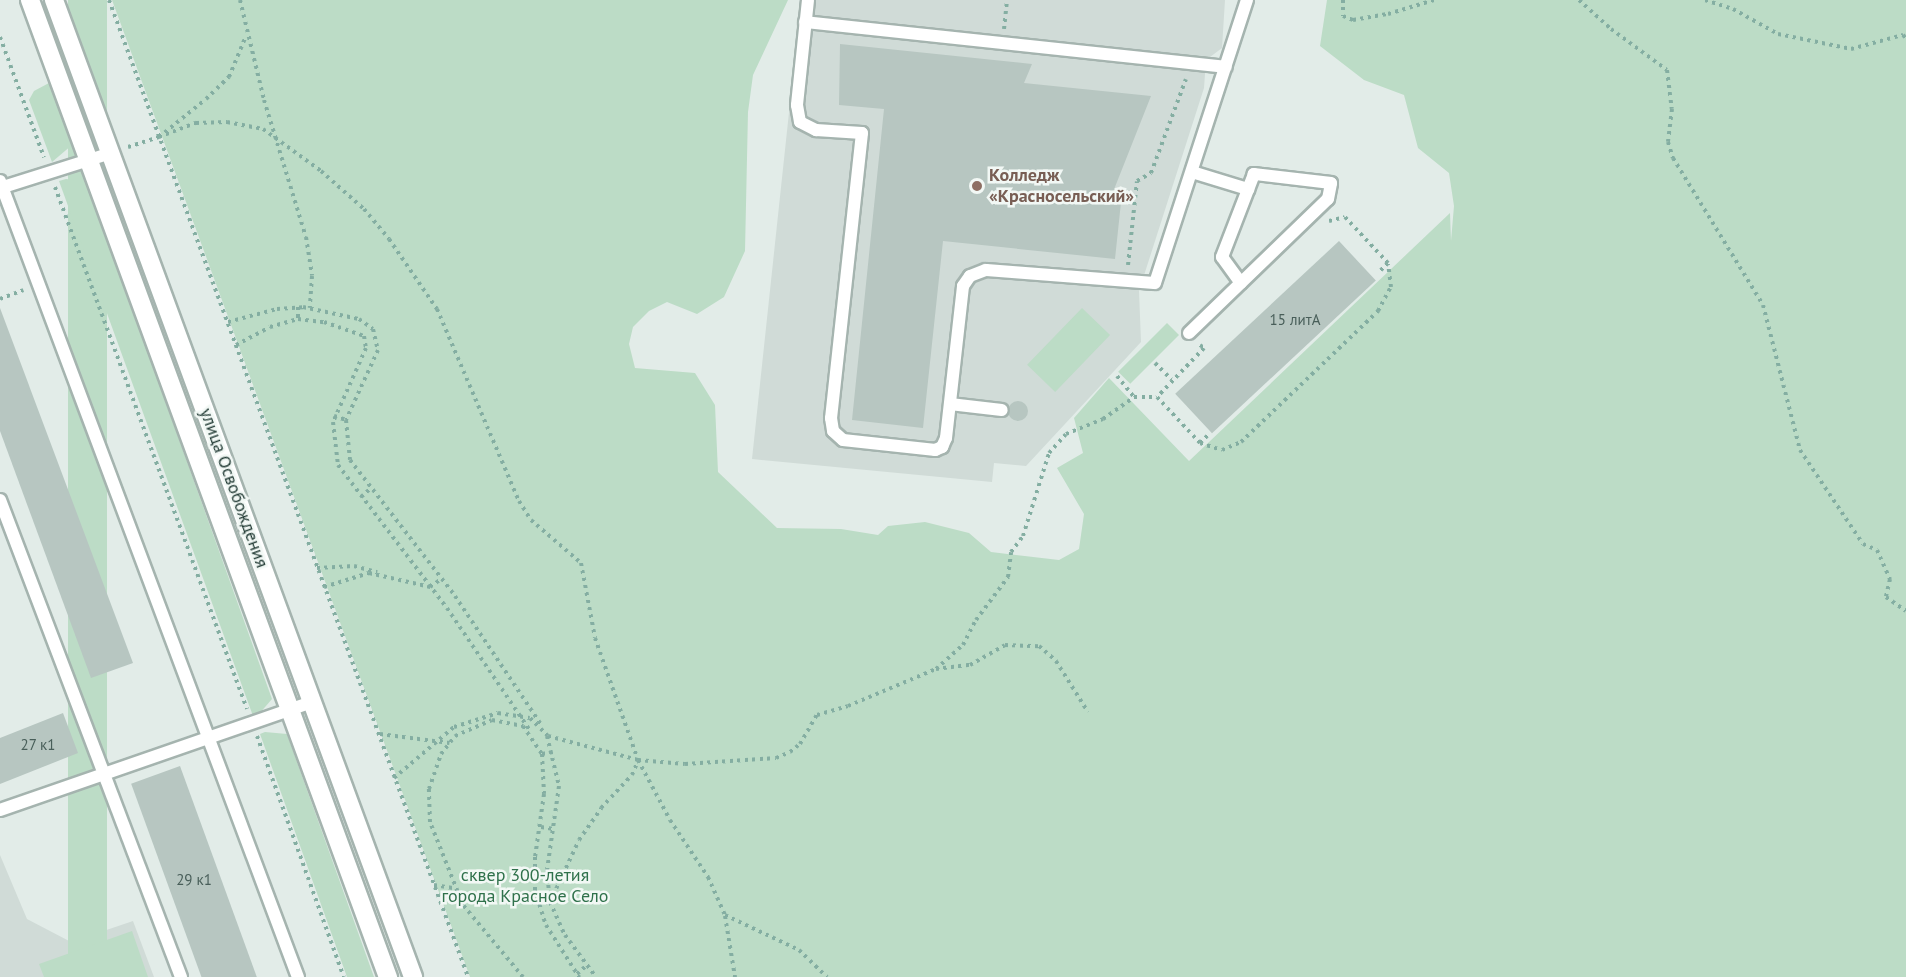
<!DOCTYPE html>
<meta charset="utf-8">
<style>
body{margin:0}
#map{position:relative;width:1906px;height:977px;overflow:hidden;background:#e2ece8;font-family:"PT Sans",sans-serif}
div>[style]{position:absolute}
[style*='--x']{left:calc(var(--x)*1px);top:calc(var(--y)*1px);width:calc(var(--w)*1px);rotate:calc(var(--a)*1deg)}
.built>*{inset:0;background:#d0dbd7}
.green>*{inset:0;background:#bcdcc6;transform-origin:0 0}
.building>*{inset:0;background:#b7c6c1;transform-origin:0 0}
.round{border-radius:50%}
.path>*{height:4px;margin-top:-2px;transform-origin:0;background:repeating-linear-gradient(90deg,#84aea2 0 3px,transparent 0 7.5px)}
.roads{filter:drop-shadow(2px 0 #a5b4af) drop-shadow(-2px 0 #a5b4af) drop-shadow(0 2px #a5b4af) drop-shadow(0 -2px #a5b4af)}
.service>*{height:12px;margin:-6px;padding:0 6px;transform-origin:6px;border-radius:6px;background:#fff}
.minor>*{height:18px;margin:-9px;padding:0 9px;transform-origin:9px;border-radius:9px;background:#fff}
.dots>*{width:16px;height:16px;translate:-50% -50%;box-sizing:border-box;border:3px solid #f2f8f5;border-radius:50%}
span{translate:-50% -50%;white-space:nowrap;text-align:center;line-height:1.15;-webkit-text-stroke:5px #f2f8f5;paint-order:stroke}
.number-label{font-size:15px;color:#485e59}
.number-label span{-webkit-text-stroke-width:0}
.education-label{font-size:18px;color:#785e54;font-weight:700}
.left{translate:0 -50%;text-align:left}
.street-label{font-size:18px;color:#233c36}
.park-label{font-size:18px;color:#2f714b}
</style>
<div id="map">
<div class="built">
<i style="clip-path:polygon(801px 0,1225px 0,1222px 48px,1206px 60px,1204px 88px,1139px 291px,1141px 342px,1026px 466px,994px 463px,992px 482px,752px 459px)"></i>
<i style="clip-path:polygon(0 855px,27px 919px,71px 942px,133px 921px,154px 977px,0 977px)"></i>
</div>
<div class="green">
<i style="left:68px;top:0;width:39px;height:1041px"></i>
<i style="clip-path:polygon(112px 0,788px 0,753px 75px,748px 112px,745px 251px,724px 297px,697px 314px,667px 302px,649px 311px,633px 327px,629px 344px,635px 368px,695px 373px,715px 405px,718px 472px,777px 528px,841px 529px,878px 535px,888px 526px,925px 522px,969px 533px,991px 552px,1059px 560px,1079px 549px,1084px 514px,1057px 468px,1083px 453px,1074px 418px,1109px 378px,1189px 461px,1450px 213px,1451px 241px,1454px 206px,1449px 173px,1418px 148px,1404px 95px,1364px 80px,1320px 46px,1327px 0,1906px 0,1906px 977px,470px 977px)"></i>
<i style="clip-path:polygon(49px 83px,72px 145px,52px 162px,29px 100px,34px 91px)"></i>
<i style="clip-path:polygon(66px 179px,87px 182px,272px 699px,259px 714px,253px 716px,59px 181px)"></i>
<i style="left:1082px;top:308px;width:39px;height:79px;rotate:44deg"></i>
<i style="left:1167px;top:323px;width:17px;height:69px;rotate:45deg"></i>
<i style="clip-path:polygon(265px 732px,287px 734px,374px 977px,347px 977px,260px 734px)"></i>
<i style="clip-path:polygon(132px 931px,148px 977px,44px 977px,39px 964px)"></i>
</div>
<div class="building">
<i style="clip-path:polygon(840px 44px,1032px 64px,1024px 83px,1151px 96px,1113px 192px,1122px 193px,1115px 259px,943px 241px,923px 428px,852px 420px,884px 109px,839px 105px)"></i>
<i style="left:1339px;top:241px;width:54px;height:224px;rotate:47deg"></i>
<i style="clip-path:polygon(0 308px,133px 663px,91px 678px,0 431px)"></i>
<i class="round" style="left:1008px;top:401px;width:20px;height:20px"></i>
<i style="clip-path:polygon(63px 713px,78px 753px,0 784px,0 738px)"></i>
<i style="left:180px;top:766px;width:225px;height:52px;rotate:70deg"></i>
</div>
<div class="path">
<i style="--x:109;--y:0;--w:1041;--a:69.82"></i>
<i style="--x:240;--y:0;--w:103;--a:76.5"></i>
<i style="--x:264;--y:100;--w:143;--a:73"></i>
<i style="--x:306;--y:237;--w:39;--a:81"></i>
<i style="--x:312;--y:276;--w:32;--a:94"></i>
<i style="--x:1343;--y:0;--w:16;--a:90"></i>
<i style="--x:1343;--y:16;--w:11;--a:22"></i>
<i style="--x:1353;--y:20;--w:36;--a:-10"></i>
<i style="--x:1388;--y:14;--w:48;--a:-16.9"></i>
<i style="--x:1579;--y:0;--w:43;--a:42.2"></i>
<i style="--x:1611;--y:29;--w:69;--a:36.2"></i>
<i style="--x:1667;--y:70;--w:39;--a:83"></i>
<i style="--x:1672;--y:109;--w:33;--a:97"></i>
<i style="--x:1668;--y:142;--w:17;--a:73"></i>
<i style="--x:1673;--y:158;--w:172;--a:58.5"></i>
<i style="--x:1763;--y:305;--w:150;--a:75.7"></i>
<i style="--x:1800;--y:450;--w:113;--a:56.2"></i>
<i style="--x:1863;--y:544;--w:15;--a:23"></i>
<i style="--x:1877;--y:550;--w:32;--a:66"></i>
<i style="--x:1890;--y:579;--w:18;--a:103"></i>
<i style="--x:1886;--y:597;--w:24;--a:35"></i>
<i style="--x:1705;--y:0;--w:29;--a:18"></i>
<i style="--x:1733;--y:9;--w:51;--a:29.1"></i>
<i style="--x:1778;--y:34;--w:75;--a:11.6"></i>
<i style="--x:1851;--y:49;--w:54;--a:-15.1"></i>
<i style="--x:1903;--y:35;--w:4;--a:45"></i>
<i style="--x:1004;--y:29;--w:29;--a:-84"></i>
<i style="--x:0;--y:37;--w:128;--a:69.9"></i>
<i style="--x:159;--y:137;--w:40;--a:-21"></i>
<i style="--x:196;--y:123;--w:31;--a:-2"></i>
<i style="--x:227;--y:122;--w:37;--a:11"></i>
<i style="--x:263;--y:129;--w:72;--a:35.9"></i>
<i style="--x:321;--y:171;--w:57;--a:41.5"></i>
<i style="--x:364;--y:209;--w:39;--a:50"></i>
<i style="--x:389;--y:239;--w:85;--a:55.6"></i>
<i style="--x:437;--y:309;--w:209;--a:66.9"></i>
<i style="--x:519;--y:501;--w:22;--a:58"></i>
<i style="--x:531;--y:520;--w:66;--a:40.7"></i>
<i style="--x:581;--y:563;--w:76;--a:79.4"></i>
<i style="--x:595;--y:638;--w:129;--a:70.6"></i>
<i style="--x:638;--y:760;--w:68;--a:61.9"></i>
<i style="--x:670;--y:820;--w:69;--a:56.3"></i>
<i style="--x:708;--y:877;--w:42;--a:65.9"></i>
<i style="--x:725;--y:915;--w:82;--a:25.3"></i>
<i style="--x:799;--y:950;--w:39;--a:44"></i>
<i style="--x:128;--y:147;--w:33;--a:-18"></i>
<i style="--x:159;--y:137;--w:60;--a:-39"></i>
<i style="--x:206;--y:99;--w:32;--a:-44"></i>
<i style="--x:229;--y:77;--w:44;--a:-67.5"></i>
<i style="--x:55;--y:187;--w:556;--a:69.81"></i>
<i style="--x:1329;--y:221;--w:16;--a:-14"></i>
<i style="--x:1345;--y:217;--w:63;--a:46.9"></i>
<i style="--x:1388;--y:263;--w:14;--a:135"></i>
<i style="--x:1128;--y:265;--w:84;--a:-83.9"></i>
<i style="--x:1137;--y:181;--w:16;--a:-30"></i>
<i style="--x:1151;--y:173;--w:100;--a:-69.6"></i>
<i style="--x:0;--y:299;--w:25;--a:-21"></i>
<i style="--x:298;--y:307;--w:12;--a:90"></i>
<i style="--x:228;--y:322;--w:51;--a:-14.9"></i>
<i style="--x:277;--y:309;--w:26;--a:-4"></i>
<i style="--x:303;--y:307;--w:57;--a:12.1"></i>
<i style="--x:359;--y:319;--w:17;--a:36"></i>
<i style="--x:373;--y:329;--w:22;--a:77"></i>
<i style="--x:378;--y:350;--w:77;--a:114.6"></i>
<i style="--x:346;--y:420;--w:40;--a:84.3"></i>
<i style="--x:350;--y:460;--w:172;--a:52.3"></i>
<i style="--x:455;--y:596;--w:156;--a:56.2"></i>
<i style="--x:236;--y:345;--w:38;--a:-28"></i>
<i style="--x:270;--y:327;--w:29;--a:-16"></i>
<i style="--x:298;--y:319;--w:26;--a:7"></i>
<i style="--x:324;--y:322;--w:42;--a:19.3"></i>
<i style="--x:364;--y:336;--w:12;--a:81"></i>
<i style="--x:366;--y:348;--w:81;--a:114"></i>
<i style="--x:333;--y:422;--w:43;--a:83.4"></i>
<i style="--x:338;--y:465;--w:180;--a:52.7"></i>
<i style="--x:447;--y:608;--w:146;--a:55.9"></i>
<i style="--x:1200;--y:345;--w:5;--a:37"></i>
<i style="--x:1204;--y:348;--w:68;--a:133.8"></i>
<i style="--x:1157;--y:397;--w:63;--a:46.9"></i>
<i style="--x:1200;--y:443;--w:14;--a:-45"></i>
<i style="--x:1155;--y:363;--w:23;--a:45"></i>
<i style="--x:1117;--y:376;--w:27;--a:51"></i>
<i style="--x:1134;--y:397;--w:23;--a:0"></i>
<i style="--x:334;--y:416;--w:13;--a:18"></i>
<i style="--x:1200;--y:443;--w:23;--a:18"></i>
<i style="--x:1222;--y:450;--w:21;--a:-23"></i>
<i style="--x:1241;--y:442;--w:190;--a:-43.7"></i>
<i style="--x:1378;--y:311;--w:27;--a:-62"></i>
<i style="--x:1391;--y:287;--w:23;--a:-97"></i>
<i style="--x:361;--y:497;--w:12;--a:-42"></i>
<i style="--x:317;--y:568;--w:37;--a:-3"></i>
<i style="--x:354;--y:566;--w:24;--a:15"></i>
<i style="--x:324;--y:587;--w:47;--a:-17.3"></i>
<i style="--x:369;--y:573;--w:63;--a:12.9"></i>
<i style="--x:430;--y:587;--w:14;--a:-36"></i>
<i style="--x:936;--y:669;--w:34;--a:-7"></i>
<i style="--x:970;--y:665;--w:40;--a:-29.7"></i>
<i style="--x:1005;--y:645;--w:34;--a:2"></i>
<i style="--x:1039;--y:646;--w:23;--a:41"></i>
<i style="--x:1056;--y:661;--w:60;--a:57.9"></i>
<i style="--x:380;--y:734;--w:70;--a:7.4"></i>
<i style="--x:257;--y:736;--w:256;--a:70.2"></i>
<i style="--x:547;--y:736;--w:51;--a:76.5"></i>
<i style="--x:559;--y:786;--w:85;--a:98.1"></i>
<i style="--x:547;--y:870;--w:32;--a:85"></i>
<i style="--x:550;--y:902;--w:36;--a:66"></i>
<i style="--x:565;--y:935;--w:52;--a:53.6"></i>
<i style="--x:542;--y:754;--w:11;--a:-10"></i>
<i style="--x:394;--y:778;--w:79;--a:-40.4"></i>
<i style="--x:454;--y:727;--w:46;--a:-17.7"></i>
<i style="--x:498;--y:713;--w:32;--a:9"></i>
<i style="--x:530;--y:718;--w:25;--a:45"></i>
<i style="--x:548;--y:736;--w:93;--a:14.9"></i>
<i style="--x:638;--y:760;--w:47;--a:4.9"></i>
<i style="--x:685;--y:764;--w:91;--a:-3.8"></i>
<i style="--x:776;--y:758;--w:15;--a:-23"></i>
<i style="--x:790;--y:752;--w:13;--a:-39"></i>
<i style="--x:800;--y:744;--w:34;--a:-60"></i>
<i style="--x:817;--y:715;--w:32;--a:-16"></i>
<i style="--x:848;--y:706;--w:95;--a:-22.8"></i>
<i style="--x:936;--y:669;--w:36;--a:-42"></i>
<i style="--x:963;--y:645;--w:28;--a:-63"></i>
<i style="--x:976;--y:620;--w:54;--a:-53.3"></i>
<i style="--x:1008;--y:577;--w:25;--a:-83"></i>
<i style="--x:1011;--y:552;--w:20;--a:-53"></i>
<i style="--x:1023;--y:536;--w:87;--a:-72.6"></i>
<i style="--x:1049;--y:453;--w:25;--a:-48"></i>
<i style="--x:1066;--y:434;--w:40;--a:-22"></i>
<i style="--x:1103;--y:419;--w:38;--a:-35"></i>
<i style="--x:541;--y:827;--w:13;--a:9"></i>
<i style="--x:434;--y:885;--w:19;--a:9"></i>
<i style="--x:538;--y:905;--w:12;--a:-14"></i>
<i style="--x:550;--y:902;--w:68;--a:-64.9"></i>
<i style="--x:579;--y:840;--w:39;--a:-55"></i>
<i style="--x:601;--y:808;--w:45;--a:-46.8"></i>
<i style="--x:632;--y:775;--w:15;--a:-67"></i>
<i style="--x:725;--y:916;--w:62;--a:80.7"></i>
<i style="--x:577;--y:974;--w:12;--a:-42"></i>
<i style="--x:523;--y:977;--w:94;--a:-129.8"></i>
<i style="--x:463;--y:905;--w:89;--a:-111.7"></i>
<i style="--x:430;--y:822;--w:33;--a:-92"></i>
<i style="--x:429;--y:789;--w:37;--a:-71"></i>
<i style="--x:441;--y:754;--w:23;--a:-52"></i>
<i style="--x:455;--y:736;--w:40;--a:-23.4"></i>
<i style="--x:492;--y:720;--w:32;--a:11"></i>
<i style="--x:523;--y:726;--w:34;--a:56"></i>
<i style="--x:542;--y:754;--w:40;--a:87.1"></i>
<i style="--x:544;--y:794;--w:64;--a:98.1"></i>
<i style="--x:535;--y:857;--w:33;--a:90"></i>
<i style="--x:535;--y:890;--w:37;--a:73"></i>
<i style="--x:546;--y:925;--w:62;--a:57.6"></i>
</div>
<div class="roads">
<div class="service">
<i style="--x:808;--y:0;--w:106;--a:96"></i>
<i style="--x:797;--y:105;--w:17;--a:80"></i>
<i style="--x:800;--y:122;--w:18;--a:27"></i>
<i style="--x:816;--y:130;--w:46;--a:3.7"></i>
<i style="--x:862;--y:133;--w:287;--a:96.2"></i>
<i style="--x:831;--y:418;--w:13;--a:81"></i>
<i style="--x:833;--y:431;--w:13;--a:42"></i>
<i style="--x:843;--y:440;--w:93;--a:6.2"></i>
<i style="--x:935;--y:450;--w:8;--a:-23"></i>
<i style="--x:942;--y:447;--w:10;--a:-66"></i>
<i style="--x:946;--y:438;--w:153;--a:-83.6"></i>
<i style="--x:963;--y:286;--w:12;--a:-55"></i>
<i style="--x:970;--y:276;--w:17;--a:-21"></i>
<i style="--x:986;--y:270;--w:169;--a:4.4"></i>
<i style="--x:1155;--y:283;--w:298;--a:-72"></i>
<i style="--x:805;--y:22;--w:423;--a:6.1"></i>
<i style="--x:1192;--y:172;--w:59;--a:16.9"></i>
<i style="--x:0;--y:181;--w:850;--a:69.48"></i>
<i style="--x:0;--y:188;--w:116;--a:-17.5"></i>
<i style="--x:1189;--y:333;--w:193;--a:-44"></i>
<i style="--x:1328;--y:199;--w:16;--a:-79"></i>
<i style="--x:1331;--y:183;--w:78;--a:-173.3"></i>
<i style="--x:1254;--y:174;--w:89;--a:111.1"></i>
<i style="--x:1222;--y:257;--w:32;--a:54"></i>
<i style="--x:950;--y:404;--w:52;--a:6.6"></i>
<i style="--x:0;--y:500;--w:510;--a:69.22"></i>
<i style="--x:0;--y:810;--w:330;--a:-19.1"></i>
</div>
<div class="minor">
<i style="--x:30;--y:0;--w:1041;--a:69.88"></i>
<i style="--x:54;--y:0;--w:1041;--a:69.82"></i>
</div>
</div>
<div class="dots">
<i style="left:977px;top:186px;background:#8d6e63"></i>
</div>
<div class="number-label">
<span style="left:1295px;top:320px">15 литА</span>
<span style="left:38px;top:745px">27 к1</span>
<span style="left:194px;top:880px">29 к1</span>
</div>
<div class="education-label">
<span class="left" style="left:989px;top:186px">Колледж<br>«Красносельский»</span>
</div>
<div class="street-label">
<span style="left:234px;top:488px;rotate:70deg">улица Освобождения</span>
</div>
<div class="park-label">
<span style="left:525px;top:886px">сквер 300-летия<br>города Красное Село</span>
</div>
</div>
